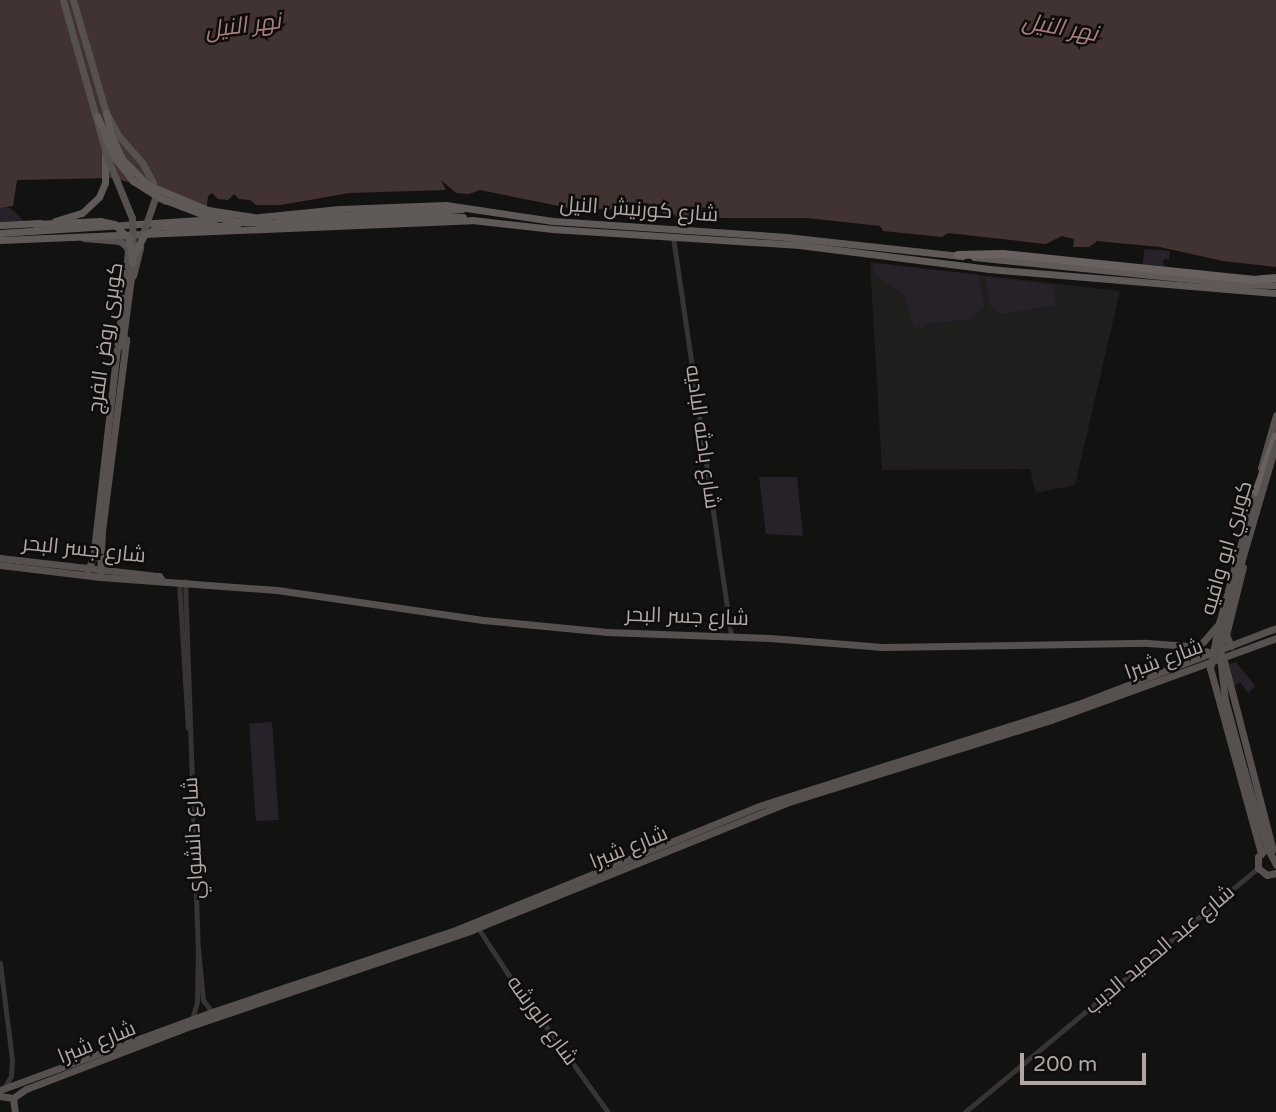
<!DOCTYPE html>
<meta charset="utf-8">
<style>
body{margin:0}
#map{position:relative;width:1276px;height:1112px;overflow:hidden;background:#121211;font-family:"Varela Round",Cairo,sans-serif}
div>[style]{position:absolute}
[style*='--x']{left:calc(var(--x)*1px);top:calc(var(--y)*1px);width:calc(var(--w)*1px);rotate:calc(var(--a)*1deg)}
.built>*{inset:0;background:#1f1e1d}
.green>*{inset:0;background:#27222a;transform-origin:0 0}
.water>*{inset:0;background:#423333}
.tertiary>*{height:5px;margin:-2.5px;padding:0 2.5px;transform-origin:2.5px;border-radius:2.5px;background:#373433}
.primary>*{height:7px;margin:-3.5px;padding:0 3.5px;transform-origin:3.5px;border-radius:3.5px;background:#56514f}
.trunk>*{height:7px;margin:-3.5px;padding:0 3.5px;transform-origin:3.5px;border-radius:3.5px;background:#5f5957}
.motorway>*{height:8px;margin:-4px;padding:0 4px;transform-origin:4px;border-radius:4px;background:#68615f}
.primary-bridge>*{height:7px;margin:-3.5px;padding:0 3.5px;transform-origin:3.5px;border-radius:3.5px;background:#56514f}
.trunk-bridge>*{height:7px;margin:-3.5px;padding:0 3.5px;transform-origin:3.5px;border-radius:3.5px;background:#5f5957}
span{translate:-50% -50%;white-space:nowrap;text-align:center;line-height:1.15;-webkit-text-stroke:5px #0d0d0c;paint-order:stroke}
.street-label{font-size:21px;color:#b2a7a4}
.water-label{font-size:23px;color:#aa7e7d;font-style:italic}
.scale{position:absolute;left:1020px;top:1053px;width:126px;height:32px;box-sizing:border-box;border:4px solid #b2a7a4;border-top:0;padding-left:9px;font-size:21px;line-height:24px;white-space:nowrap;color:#b2a7a4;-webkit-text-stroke:5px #0d0d0c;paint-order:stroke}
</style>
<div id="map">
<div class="built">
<i style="clip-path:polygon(870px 262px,1120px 291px,1075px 485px,1036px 493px,1030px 469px,882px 470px)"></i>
</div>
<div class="green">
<i style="clip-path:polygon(3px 207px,10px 208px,24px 221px,0 222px,0 208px)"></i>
<i style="clip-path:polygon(1144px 249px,1170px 251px,1169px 260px,1164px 259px,1163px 265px,1169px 268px,1143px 266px)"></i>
<i style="clip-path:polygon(873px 263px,979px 275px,984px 305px,973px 319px,925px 324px,924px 327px,914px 328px,905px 296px,874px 274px)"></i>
<i style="clip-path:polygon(985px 277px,1054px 285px,1056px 305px,1002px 314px,990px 306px)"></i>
<i style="clip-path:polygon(759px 477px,797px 477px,803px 536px,766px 534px)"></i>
<i style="clip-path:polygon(1236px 662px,1255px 686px,1248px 693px,1240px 682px,1234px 686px,1229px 664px)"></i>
<i style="left:272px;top:722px;width:98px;height:23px;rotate:86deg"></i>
</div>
<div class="water">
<i style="clip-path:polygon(0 0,1276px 0,1276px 267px,1223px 261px,1160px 247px,1097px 241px,1089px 247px,1073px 247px,1074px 239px,1062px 236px,1046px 244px,948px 233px,942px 237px,883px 231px,880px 226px,807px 218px,718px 218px,713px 208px,684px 207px,710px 210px,710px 218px,668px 216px,658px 211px,569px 208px,480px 190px,469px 194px,456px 193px,441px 180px,446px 190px,349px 193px,281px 205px,256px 205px,250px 200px,239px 199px,234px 194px,228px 200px,218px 199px,212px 193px,208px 196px,207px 206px,164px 205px,132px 183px,113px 178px,17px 180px,13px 206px,0 208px)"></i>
</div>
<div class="tertiary">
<i style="--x:673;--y:237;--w:403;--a:81.7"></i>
<i style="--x:185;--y:581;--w:367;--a:88"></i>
<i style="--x:198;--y:948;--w:54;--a:91.1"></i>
<i style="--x:197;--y:1002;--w:18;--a:106"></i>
<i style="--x:179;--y:582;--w:146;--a:86.5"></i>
<i style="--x:478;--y:928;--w:55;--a:56.9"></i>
<i style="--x:508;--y:974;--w:170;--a:54.1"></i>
<i style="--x:198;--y:948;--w:52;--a:84.5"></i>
<i style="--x:203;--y:1000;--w:15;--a:53"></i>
<i style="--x:0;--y:963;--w:98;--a:82.9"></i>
<i style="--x:12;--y:1060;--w:16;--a:94"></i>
<i style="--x:11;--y:1076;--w:14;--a:120"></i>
<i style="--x:965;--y:1112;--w:381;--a:-39.8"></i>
</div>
<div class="primary">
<i style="--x:73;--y:0;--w:118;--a:73.7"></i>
<i style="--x:106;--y:113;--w:26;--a:61"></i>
<i style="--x:119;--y:136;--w:37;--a:49"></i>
<i style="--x:84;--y:238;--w:36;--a:5"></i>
<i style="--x:120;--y:241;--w:9;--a:41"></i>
<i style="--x:127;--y:247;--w:5;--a:79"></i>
<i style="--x:128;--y:252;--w:308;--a:96.5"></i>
<i style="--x:93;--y:558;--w:13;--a:113"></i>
<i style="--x:133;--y:276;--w:30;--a:-76"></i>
<i style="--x:1261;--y:468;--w:55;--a:-74.2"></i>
<i style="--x:1257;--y:486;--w:142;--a:105.5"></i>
<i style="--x:1219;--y:623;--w:46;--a:101.3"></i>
<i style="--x:1210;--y:668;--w:192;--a:74.6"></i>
<i style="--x:0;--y:558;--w:160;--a:6.5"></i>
<i style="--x:159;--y:576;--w:4;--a:56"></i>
<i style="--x:0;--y:565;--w:101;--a:6.8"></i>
<i style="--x:100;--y:577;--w:177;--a:4.2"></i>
<i style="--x:277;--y:590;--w:208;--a:8.3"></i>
<i style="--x:483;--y:620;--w:125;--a:5.5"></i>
<i style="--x:607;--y:632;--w:163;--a:2.1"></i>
<i style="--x:770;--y:638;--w:113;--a:4.6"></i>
<i style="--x:883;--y:647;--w:264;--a:-0.9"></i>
<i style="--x:1147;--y:643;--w:39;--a:4"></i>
<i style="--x:1186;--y:646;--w:28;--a:15"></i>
<i style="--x:100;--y:577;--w:46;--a:-87.5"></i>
<i style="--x:102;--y:531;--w:193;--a:-82.8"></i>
<i style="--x:1231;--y:646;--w:12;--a:-114"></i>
<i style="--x:1226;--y:635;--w:70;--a:-76"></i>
<i style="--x:1194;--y:647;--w:10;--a:-29"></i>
<i style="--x:1203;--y:642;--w:21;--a:-49"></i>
<i style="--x:1224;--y:661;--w:195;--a:75.5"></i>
<i style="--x:1265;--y:850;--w:10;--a:135"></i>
<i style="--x:1258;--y:857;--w:11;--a:90"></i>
<i style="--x:1258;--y:868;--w:11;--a:38"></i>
<i style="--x:1267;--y:875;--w:9;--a:-13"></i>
<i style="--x:0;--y:1090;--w:226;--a:-20.2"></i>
<i style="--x:212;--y:1012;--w:260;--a:-18.6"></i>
<i style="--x:458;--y:929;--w:328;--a:-22.2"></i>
<i style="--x:762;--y:805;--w:335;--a:-17.7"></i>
<i style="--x:1081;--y:703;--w:209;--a:-21"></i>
<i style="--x:0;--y:1096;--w:13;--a:9"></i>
<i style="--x:13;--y:1098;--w:16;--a:-35"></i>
<i style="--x:26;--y:1089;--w:167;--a:-21"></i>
<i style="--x:182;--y:1029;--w:306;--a:-18.8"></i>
<i style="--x:472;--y:930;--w:339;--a:-22"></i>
<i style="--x:786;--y:803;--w:278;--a:-17.4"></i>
<i style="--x:1051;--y:720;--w:239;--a:-20"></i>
<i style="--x:13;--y:1098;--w:14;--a:82"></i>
</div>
<div class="trunk">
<i style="--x:432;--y:211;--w:30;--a:-4"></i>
<i style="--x:433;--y:216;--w:30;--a:2"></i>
<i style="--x:260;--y:217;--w:80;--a:-5.7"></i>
<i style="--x:340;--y:209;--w:106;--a:-2.2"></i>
<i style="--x:446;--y:205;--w:108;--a:8.5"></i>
<i style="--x:553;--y:221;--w:234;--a:3.9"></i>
<i style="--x:786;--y:237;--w:177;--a:6.2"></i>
<i style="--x:55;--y:221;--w:28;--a:-17"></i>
<i style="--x:82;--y:213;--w:23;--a:-43"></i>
<i style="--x:99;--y:197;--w:15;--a:-67"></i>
<i style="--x:105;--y:183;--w:29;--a:-90"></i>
<i style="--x:0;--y:225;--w:40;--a:-2.9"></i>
<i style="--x:0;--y:233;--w:216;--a:-3.7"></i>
<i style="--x:0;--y:240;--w:472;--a:-2.4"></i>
<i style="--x:472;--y:220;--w:81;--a:6.4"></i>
<i style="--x:552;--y:229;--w:248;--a:3.7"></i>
<i style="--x:799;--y:245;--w:192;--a:7.2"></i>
<i style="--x:989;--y:269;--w:288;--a:4.8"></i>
<i style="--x:974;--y:257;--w:267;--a:5.8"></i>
<i style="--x:1240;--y:284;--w:36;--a:2"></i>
</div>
<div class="motorway">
<i style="--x:958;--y:255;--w:45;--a:-1.3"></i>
<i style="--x:1003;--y:254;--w:251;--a:5.9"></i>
<i style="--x:1253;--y:280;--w:23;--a:-5"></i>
<i style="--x:1256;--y:492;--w:59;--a:-70.3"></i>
</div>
<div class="primary-bridge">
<i style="--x:63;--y:0;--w:163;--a:74.3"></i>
<i style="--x:107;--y:157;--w:66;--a:67.7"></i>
<i style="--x:132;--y:218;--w:38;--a:88"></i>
<i style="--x:133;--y:256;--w:18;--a:99"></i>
<i style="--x:141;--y:239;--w:43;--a:-71.1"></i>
<i style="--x:155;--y:198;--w:15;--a:-98"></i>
<i style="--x:153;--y:183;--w:21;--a:-118"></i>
<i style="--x:122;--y:346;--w:77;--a:-82.5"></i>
<i style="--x:1276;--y:443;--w:185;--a:106.3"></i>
<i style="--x:1224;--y:621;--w:36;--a:96"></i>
<i style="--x:1220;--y:657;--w:43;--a:83.4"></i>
<i style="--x:1225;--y:700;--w:73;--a:74.8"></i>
<i style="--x:1244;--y:770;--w:78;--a:73.7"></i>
<i style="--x:1266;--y:845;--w:22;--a:63"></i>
</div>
<div class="trunk-bridge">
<i style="--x:106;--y:113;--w:23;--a:77"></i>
<i style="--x:111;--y:135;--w:26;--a:65"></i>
<i style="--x:122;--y:159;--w:37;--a:45"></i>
<i style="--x:148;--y:185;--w:65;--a:22.6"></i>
<i style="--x:208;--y:210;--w:60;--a:8.7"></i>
<i style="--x:97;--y:116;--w:46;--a:66.8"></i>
<i style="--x:115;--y:158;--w:29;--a:52"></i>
<i style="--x:133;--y:181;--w:32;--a:32"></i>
<i style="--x:160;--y:198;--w:50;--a:21"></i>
<i style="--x:207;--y:216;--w:35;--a:10"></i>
<i style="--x:241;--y:222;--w:52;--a:1.1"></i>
<i style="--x:293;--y:223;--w:140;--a:-2.9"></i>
<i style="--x:279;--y:219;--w:153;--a:-3"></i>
<i style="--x:35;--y:224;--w:65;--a:-2.6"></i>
<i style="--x:100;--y:221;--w:14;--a:12"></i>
<i style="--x:114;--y:224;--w:21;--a:45"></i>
<i style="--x:129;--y:239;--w:24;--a:81"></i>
<i style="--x:133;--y:256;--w:24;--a:-62"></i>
<i style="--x:144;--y:235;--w:18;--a:-29"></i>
<i style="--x:160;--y:226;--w:77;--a:0"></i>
</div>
<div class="street-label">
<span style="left:639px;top:210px;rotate:4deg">شارع كورنيش النيل</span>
<span style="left:106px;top:338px;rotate:-82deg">كوبرى روض الفرج</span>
<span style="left:702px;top:437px;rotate:82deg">شارع باحثه الباديه</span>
<span style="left:1227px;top:548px;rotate:-74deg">كوبري ابو وافيه</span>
<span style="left:84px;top:550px;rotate:6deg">شارع جسر البحر</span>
<span style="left:687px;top:617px;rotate:2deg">شارع جسر البحر</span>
<span style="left:1164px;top:660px;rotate:-20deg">شارع شبرا</span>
<span style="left:194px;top:838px;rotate:-93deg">شارع دانشواي</span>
<span style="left:629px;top:848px;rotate:-22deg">شارع شبرا</span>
<span style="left:1160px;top:950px;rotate:-40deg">شارع عبد الحميد الديب</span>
<span style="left:542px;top:1021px;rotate:54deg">شارع الورشه</span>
<span style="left:97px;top:1043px;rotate:-22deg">شارع شبرا</span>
</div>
<div class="water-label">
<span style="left:243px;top:26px;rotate:-7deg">نهر النيل</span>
<span style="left:1060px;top:28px;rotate:10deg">نهر النيل</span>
</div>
<div class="scale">200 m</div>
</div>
